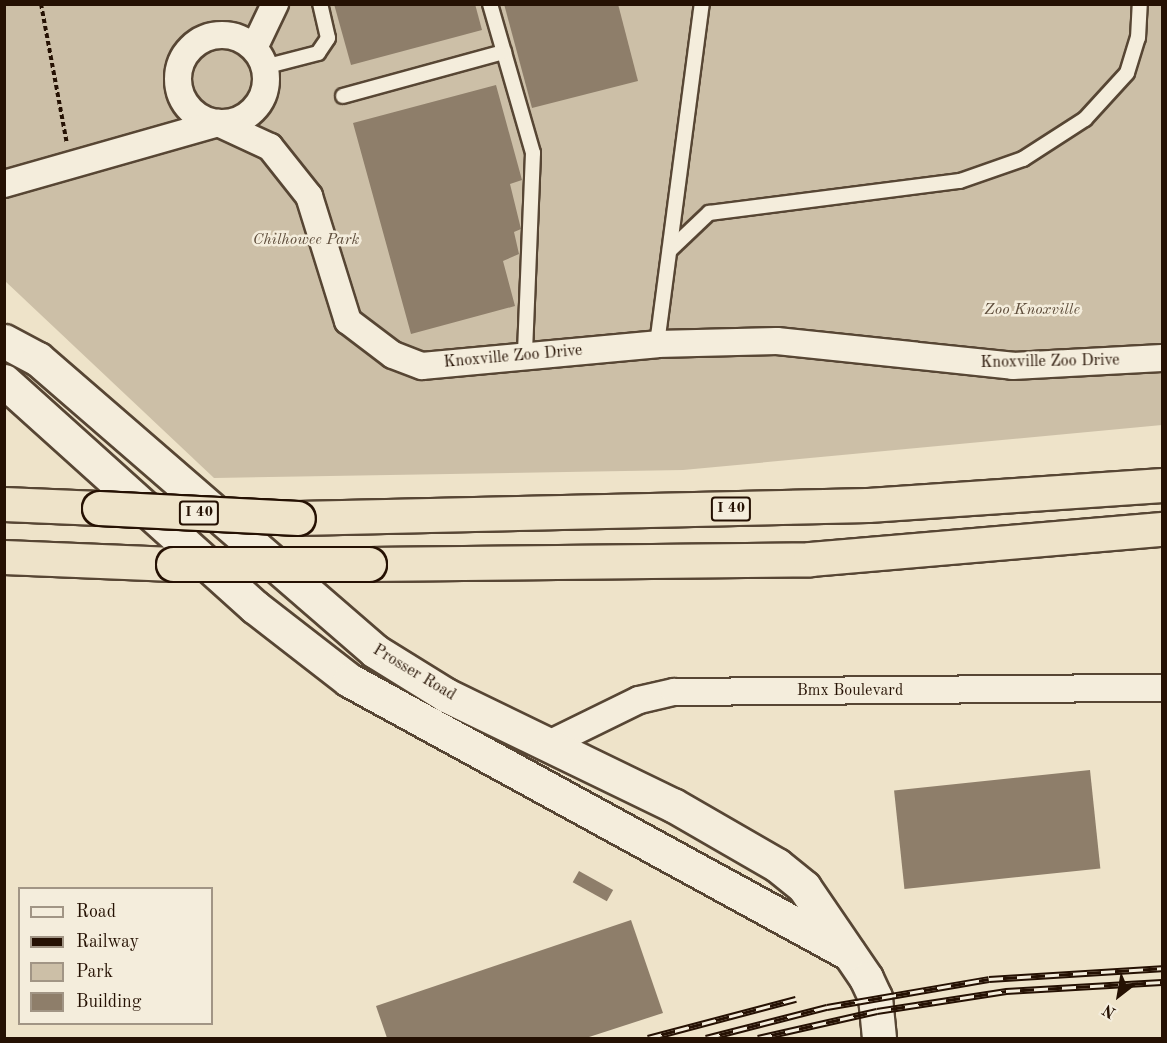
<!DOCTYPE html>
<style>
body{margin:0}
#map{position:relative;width:1167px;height:1043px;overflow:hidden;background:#eee3c9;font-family:"Old Standard TT",serif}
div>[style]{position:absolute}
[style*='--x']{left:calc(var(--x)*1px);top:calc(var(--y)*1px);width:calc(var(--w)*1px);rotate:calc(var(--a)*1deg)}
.green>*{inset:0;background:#ccbfa7}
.building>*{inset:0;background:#8e7e6a;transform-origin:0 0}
.path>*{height:4px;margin-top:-2px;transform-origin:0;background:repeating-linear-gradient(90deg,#251103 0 4.5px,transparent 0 7.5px)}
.roads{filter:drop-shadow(2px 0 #574634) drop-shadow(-2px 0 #574634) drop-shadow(0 2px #574634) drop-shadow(0 -2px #574634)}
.lane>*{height:14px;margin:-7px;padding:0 7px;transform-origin:7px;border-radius:7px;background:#f4eddc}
.street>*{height:26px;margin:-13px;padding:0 13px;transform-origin:13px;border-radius:13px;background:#f4eddc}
.street>.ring{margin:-13px;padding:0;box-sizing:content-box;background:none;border:26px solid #f4eddc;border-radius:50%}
.secondary>*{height:33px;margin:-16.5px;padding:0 16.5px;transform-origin:16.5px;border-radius:16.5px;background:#f4eddc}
.highway>*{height:33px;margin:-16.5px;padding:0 16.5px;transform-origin:16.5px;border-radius:16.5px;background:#eee3c9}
.rail>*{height:7px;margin-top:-3.5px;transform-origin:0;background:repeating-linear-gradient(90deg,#f4eddc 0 14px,#251103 0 28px);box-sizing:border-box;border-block:2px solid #251103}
.bridges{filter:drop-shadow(2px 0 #251103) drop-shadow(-2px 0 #251103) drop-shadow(0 2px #251103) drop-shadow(0 -2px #251103)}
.highway-bridge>*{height:33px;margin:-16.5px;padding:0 16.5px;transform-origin:16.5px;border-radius:16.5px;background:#eee3c9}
span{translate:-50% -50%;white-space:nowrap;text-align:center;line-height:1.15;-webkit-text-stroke:5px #f4eddc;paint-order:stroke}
.shield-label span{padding:2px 4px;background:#f4eddc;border:2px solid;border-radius:4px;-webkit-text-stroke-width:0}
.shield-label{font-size:15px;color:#251103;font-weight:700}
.park-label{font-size:16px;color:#5f4e3c;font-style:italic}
.street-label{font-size:16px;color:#251103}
.frame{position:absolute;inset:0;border:6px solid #251103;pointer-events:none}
.legend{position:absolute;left:18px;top:887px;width:195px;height:138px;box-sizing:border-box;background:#f4eddc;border:2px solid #a19585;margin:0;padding:8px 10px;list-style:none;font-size:18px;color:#251103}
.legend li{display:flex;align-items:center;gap:12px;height:30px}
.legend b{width:30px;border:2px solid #a19585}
.north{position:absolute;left:1089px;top:965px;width:60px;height:60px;-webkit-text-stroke:4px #f4eddc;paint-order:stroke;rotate:211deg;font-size:16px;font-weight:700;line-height:24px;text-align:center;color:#251103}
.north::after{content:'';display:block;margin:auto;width:21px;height:27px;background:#251103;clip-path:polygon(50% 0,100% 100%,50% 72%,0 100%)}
</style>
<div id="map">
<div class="green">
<i style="clip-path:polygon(4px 5px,1162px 5px,1162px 425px,683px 470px,214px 478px,5px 281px)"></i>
</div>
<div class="building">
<i style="clip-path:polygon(334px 4px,475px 4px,482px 30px,351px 65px)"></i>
<i style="clip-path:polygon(504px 4px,618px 4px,638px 81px,532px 108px)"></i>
<i style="clip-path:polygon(496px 85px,522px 180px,510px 184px,521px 229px,514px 232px,519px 254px,503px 261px,515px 306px,411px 334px,353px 123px)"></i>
<i style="left:1090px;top:770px;width:99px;height:197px;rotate:84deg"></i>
<i style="left:579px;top:871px;width:39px;height:13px;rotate:29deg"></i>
<i style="clip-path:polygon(631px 920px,663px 1013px,586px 1038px,387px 1038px,376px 1006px)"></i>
</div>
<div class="path">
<i style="--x:41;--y:4;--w:142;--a:79.5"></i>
</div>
<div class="roads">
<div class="lane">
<i style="--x:490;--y:4;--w:155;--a:73.9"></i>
<i style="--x:533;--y:153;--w:203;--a:92.3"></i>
<i style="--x:264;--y:67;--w:56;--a:-14.5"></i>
<i style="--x:318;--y:53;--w:18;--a:-56"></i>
<i style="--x:328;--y:38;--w:35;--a:-103"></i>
<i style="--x:343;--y:96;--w:167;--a:-15.3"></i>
<i style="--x:670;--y:250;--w:54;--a:-43.5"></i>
<i style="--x:709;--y:213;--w:253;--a:-7.3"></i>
<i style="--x:960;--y:181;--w:67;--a:-19.2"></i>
<i style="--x:1023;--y:159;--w:74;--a:-32.8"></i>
<i style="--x:1085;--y:119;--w:62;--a:-47.6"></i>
<i style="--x:1127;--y:73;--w:37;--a:-73"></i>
<i style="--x:1138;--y:38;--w:34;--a:-87"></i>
<i style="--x:657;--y:344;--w:343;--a:-82.5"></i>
</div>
<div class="street">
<i class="ring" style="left:178px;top:35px;width:62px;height:62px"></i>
<i style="--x:254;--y:48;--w:49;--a:-64.5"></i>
<i style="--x:4;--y:184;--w:223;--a:-15.9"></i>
<i style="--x:218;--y:123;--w:57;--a:24.8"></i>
<i style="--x:270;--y:147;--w:63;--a:51.5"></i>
<i style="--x:309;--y:196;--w:131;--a:72.7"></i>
<i style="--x:348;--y:321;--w:56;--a:37.1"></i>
<i style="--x:393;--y:355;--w:31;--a:21"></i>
<i style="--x:422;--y:366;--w:236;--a:-5.3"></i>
<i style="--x:657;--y:344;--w:120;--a:-1.4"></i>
<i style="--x:777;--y:341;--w:237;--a:6"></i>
<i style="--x:1013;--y:366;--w:149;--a:-3.1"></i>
<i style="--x:549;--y:744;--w:100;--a:-26.1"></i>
<i style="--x:639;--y:700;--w:36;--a:-13"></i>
<i style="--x:674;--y:692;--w:488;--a:-0.5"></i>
</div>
<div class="secondary">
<i style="--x:4;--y:341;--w:38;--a:28"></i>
<i style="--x:38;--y:359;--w:446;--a:40.9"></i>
<i style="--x:375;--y:651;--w:84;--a:31.8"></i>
<i style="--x:446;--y:695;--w:252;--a:25.9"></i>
<i style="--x:673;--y:805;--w:120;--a:30"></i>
<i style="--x:777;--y:865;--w:35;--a:39"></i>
<i style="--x:804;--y:887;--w:110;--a:55.7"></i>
<i style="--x:866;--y:978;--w:21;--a:65"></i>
<i style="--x:875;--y:997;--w:41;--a:84.4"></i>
<i style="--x:4;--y:381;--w:338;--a:42"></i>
<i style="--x:255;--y:607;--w:119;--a:37.8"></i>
<i style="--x:349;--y:680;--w:569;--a:28.68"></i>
</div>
<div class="highway">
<i style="--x:4;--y:504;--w:95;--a:2.4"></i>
<i style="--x:298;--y:518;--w:570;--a:-1.31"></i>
<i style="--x:868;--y:505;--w:295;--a:-3.9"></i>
<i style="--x:4;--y:557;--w:169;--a:2.4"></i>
<i style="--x:369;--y:564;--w:441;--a:-0.6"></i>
<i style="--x:810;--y:559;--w:353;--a:-4.9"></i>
</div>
</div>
<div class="rail">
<i style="--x:648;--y:1038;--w:153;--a:-14.8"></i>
<i style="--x:706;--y:1038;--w:125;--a:-14.4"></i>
<i style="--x:827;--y:1007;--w:164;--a:-9.8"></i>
<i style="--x:989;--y:979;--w:173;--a:-3.6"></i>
<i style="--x:758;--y:1038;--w:122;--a:-12.8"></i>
<i style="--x:877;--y:1011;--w:131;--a:-8.8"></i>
<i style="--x:1006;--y:991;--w:156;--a:-3.3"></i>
</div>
<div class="bridges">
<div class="highway-bridge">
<i style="--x:99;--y:508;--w:199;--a:2.9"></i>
<i style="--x:173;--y:564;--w:196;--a:0"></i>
</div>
</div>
<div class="shield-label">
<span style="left:731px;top:509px">I 40</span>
<span style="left:199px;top:513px">I 40</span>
</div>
<div class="park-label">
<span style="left:306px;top:240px">Chilhowee Park</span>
<span style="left:1032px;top:310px">Zoo Knoxville</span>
</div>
<div class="street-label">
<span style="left:513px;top:357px;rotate:-5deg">Knoxville Zoo Drive</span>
<span style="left:1050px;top:362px;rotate:-1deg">Knoxville Zoo Drive</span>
<span style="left:414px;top:673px;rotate:31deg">Prosser Road</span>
<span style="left:850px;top:691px">Bmx Boulevard</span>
</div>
<div class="frame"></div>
<ul class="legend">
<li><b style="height:8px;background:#f4eddc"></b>Road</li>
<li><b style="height:8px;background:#251103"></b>Railway</li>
<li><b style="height:16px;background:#ccbfa7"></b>Park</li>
<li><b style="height:16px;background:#8e7e6a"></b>Building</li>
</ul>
<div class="north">N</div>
</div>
